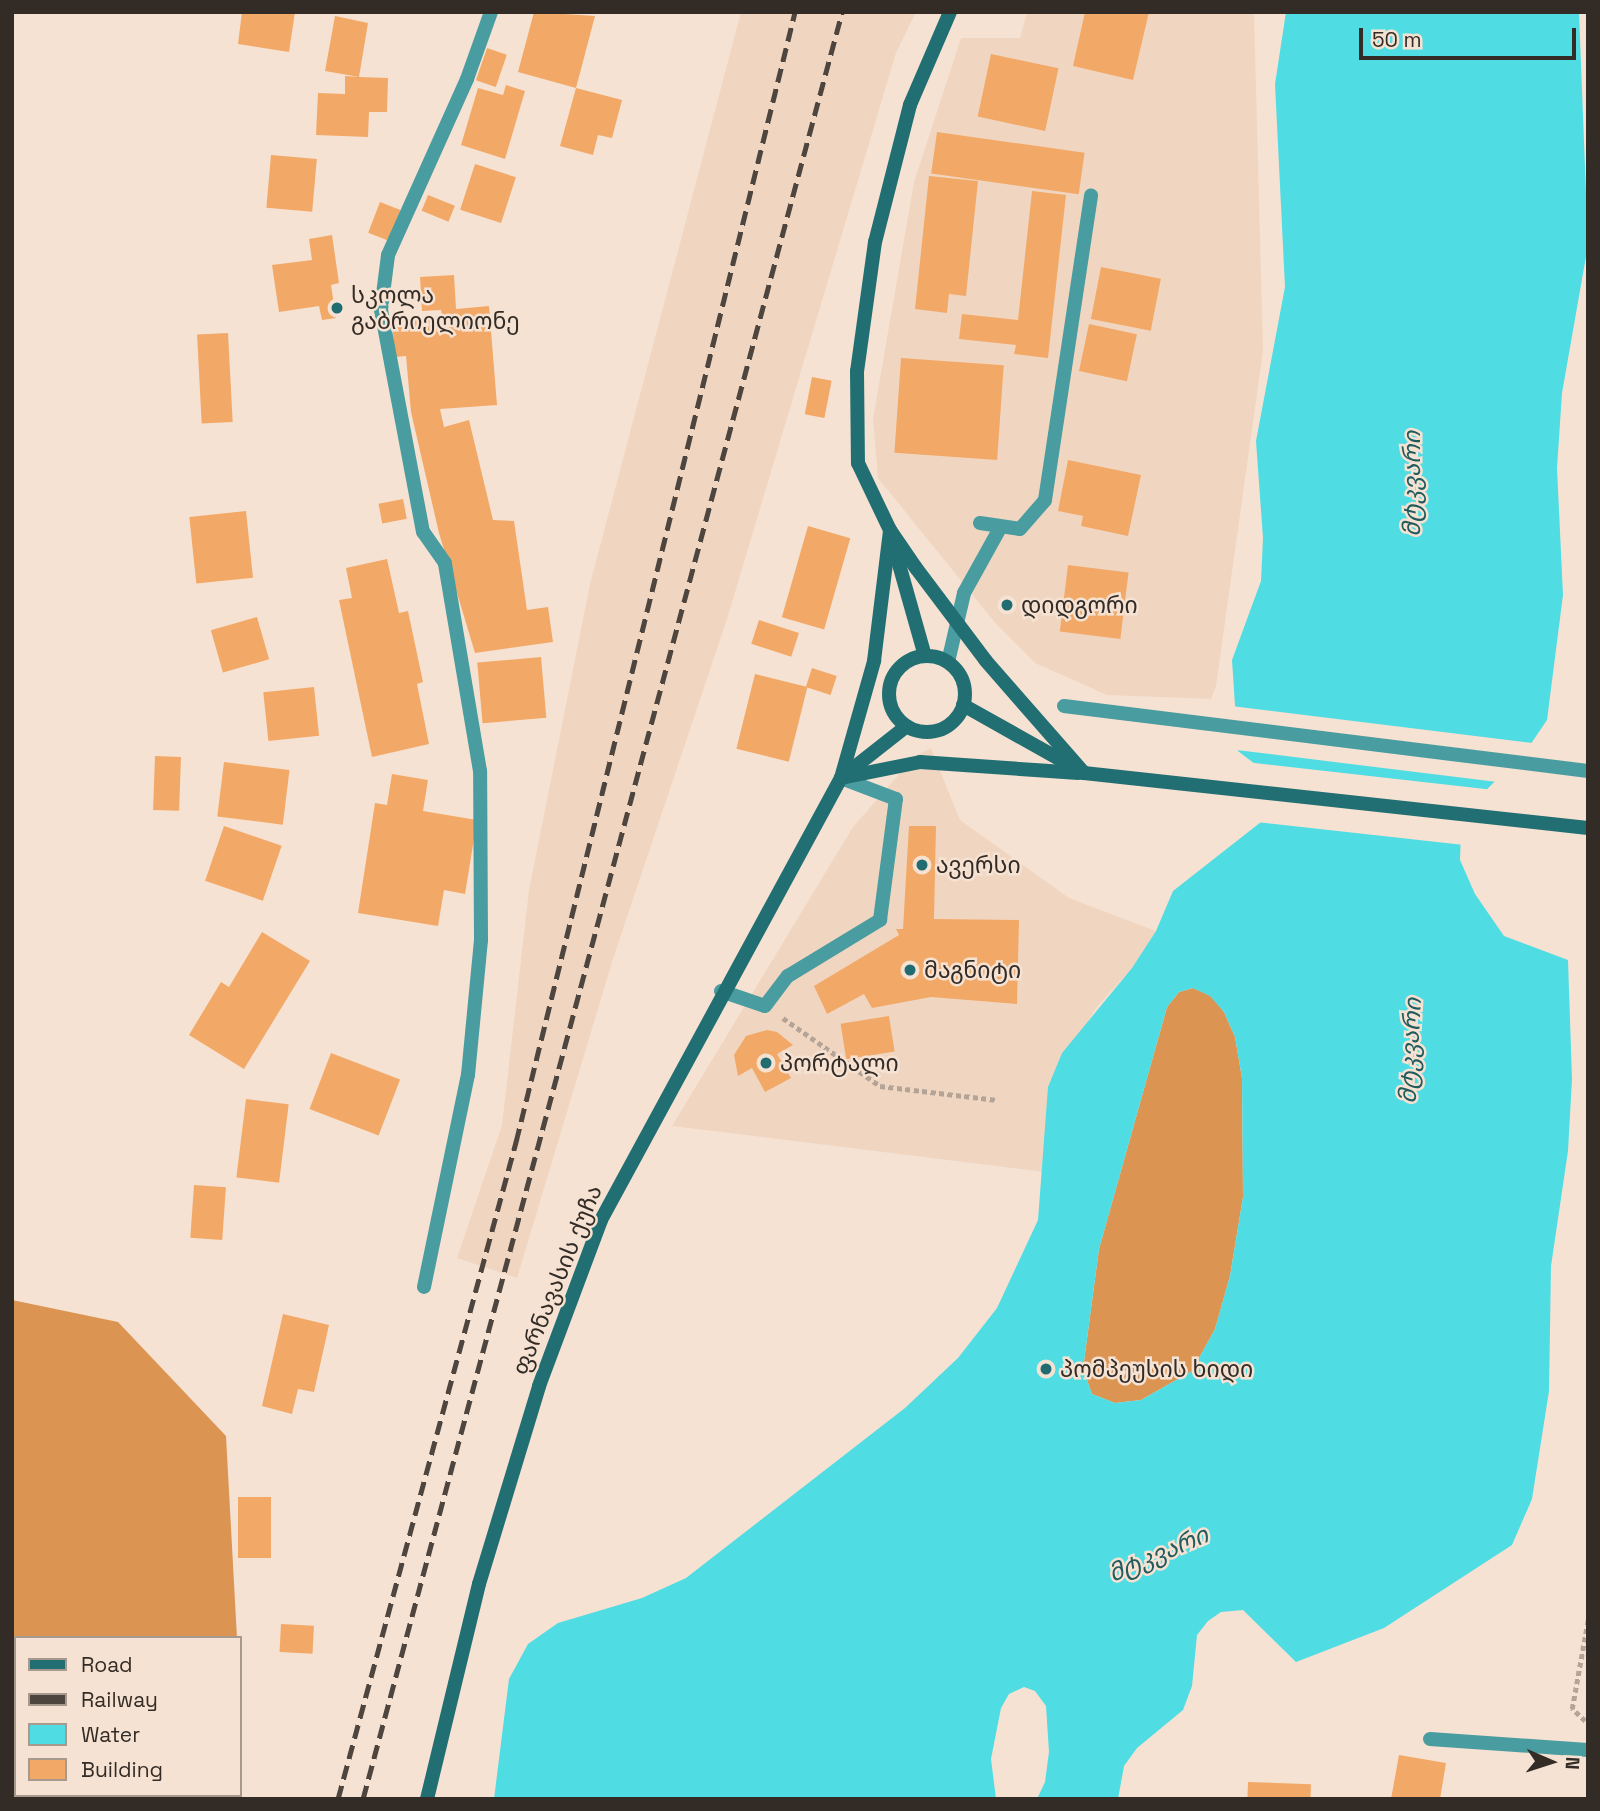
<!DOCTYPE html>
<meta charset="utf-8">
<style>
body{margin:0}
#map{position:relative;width:1600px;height:1811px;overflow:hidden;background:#f6e2d2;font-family:"Space Grotesk","Noto Sans Georgian",sans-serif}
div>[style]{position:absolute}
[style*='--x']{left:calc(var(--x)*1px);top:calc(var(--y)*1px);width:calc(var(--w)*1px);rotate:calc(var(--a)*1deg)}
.built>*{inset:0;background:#f0d6c1}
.forest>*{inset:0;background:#dc9452}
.water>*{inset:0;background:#4fdce3}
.pier>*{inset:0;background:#f6e2d2;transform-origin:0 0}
.building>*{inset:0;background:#f2a967;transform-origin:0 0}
.path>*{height:4.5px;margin-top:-2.25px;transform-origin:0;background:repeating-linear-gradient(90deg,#b4a497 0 5px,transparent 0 8.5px)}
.lane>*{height:14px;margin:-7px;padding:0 7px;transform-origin:7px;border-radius:7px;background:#499ca0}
.street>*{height:14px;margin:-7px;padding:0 7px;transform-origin:7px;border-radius:7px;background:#499ca0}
.secondary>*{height:14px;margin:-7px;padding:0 7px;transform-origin:7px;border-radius:7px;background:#226f73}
.secondary>.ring{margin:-7px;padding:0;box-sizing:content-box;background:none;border:14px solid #226f73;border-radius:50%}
.rail>*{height:5px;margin-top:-2.5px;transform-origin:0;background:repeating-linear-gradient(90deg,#4e453e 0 14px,transparent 0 21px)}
.dots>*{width:19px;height:19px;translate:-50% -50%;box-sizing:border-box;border:4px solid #f6e2d2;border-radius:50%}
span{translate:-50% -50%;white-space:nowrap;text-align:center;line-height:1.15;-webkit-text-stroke:5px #f6e2d2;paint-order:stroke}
.poi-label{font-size:23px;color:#332c26}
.left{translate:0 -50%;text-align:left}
.street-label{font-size:23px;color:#332c26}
.water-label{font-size:24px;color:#215b5e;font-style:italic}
.frame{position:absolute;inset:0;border:14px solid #332c26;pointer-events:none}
.legend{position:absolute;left:14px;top:1636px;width:228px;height:161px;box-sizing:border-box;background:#f6e2d2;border:2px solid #a8998d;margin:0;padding:9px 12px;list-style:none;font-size:21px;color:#332c26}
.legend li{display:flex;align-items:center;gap:14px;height:35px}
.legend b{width:35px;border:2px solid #a8998d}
.north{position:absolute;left:1516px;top:1727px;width:70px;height:70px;-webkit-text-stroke:5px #f6e2d2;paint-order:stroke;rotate:93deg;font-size:19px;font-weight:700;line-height:28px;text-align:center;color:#332c26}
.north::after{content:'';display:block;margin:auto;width:24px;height:32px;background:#332c26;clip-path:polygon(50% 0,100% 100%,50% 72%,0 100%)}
.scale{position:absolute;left:1359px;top:28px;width:217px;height:32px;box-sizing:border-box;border:4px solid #332c26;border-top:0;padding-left:9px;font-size:21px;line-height:24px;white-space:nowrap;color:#332c26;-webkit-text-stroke:5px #f6e2d2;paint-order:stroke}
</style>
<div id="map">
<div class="built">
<i style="clip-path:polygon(741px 12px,916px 12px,896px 53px,728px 616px,613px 959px,517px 1278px,457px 1258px,502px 1125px,529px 890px,590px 584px)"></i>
<i style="clip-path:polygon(1027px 12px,1254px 12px,1263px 351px,1216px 686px,1211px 699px,1107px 695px,1035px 663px,997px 625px,878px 478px,873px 419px,914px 182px,961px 38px,1020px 38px)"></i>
<i style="clip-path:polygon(931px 748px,960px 820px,1069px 898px,1156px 931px,1132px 968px,1096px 1008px,1048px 1087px,1045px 1172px,672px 1126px,853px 827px,915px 756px)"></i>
</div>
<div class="forest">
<i style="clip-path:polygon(1193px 988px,1211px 996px,1224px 1012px,1235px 1037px,1242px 1078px,1243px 1197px,1230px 1276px,1215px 1329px,1192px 1371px,1141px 1400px,1115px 1403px,1092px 1394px,1083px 1369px,1099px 1249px,1167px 1007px,1179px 992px)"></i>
<i style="clip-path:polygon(12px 1300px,118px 1322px,226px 1436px,237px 1638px,16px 1638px,16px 1795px,218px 1795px,217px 1799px,12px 1799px)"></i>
</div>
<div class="water">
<i style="clip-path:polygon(evenodd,1286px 12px,1579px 12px,1588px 245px,1562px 393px,1557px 468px,1563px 595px,1547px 720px,1526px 751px,1478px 798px,1461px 832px,1460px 860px,1475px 894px,1504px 936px,1568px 960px,1572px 1079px,1568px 1151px,1551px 1266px,1549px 1391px,1532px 1499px,1512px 1545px,1384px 1628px,1296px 1662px,1243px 1610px,1221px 1612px,1208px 1621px,1197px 1635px,1192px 1686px,1183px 1710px,1137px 1748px,1124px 1766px,1118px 1799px,1037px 1799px,1045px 1782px,1049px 1752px,1046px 1706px,1035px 1691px,1024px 1687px,1009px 1694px,1001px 1708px,991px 1759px,996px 1799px,494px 1799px,509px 1679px,528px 1644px,558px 1623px,642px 1598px,686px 1578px,905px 1408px,958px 1358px,997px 1308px,1038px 1220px,1048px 1087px,1062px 1053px,1132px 968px,1156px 931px,1173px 891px,1261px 822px,1264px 771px,1238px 751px,1232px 660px,1261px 581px,1263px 538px,1256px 441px,1285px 287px,1275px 84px,1286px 12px,1193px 988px,1210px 996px,1224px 1012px,1235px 1037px,1242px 1078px,1243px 1197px,1230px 1276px,1215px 1329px,1192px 1371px,1141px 1400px,1115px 1403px,1092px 1394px,1083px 1369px,1099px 1249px,1167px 1007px,1179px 992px,1193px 988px)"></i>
</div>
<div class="pier">
<i style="left:1231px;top:706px;width:308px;height:43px;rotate:7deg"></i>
<i style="clip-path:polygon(1246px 762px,1494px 790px,1481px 800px,1465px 832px,1464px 845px,1256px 822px,1261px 773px)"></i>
</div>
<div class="building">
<i style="clip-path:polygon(242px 12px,295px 12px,289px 52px,238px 44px)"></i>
<i style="clip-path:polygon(534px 12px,595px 16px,576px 88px,518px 72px)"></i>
<i style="clip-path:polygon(1085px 12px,1149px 12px,1133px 80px,1073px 66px)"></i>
<i style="clip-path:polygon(335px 16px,368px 23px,359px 77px,388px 78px,387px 112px,369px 112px,368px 137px,316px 135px,318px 93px,345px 94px,345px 76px,359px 77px,325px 71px)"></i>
<i style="left:487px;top:48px;width:21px;height:34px;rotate:19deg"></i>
<i style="left:991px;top:54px;width:69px;height:64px;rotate:12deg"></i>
<i style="clip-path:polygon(506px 85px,525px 91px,505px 159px,461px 145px,478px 88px,503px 95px)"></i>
<i style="clip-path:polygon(576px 88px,622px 100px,612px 138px,598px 135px,593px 155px,560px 146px)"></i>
<i style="left:937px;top:132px;width:149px;height:42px;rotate:8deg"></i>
<i style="left:271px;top:155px;width:46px;height:53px;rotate:5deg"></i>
<i style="left:475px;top:164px;width:43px;height:48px;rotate:18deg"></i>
<i style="clip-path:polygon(929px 176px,978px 181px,966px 296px,949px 294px,947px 313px,915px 309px)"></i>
<i style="clip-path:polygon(1032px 191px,1066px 195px,1048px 358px,1014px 354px,1016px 345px,959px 339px,962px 314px,1018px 320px)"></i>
<i style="left:428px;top:195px;width:29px;height:17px;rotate:22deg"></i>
<i style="left:380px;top:202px;width:22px;height:33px;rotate:21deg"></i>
<i style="clip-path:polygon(332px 235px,339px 283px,331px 285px,336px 318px,322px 320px,319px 306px,279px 312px,272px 265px,312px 260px,309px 239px)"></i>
<i style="left:1101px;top:267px;width:61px;height:53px;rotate:11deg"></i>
<i style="clip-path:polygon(454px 275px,456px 309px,489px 306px,497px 405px,440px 409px,444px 427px,469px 420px,493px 520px,514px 521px,527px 610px,548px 607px,553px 642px,475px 653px,439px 533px,411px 412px,406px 356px,395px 357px,392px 320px,442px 316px,441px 310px,422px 311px,420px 277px)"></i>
<i style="left:1089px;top:324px;width:49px;height:48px;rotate:12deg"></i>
<i style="left:228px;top:333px;width:89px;height:31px;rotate:87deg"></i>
<i style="left:901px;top:358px;width:103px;height:95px;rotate:4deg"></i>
<i style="left:812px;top:377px;width:20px;height:38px;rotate:11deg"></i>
<i style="clip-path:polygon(1068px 460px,1141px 475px,1128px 536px,1081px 526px,1083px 516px,1058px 511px)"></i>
<i style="left:403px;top:499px;width:20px;height:25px;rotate:79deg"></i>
<i style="left:246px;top:511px;width:67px;height:57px;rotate:84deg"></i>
<i style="left:808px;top:526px;width:44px;height:95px;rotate:16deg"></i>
<i style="clip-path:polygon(387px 559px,399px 613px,408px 611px,423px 682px,417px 684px,429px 744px,372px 757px,339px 600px,352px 598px,346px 568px)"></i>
<i style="left:1068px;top:565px;width:61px;height:67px;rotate:7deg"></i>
<i style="left:257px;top:617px;width:44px;height:48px;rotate:74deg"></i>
<i style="left:759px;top:620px;width:42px;height:25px;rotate:18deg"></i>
<i style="left:541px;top:657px;width:61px;height:64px;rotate:85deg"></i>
<i style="left:812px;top:668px;width:26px;height:20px;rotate:18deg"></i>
<i style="left:755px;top:674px;width:54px;height:77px;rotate:14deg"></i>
<i style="left:314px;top:687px;width:49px;height:51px;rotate:84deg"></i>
<i style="left:155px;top:756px;width:26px;height:54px;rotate:2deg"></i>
<i style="left:224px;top:762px;width:66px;height:55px;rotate:7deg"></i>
<i style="clip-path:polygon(392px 774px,428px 780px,423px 811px,477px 820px,465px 894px,444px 890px,438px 926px,358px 913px,375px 803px,387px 805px)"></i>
<i style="left:224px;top:826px;width:61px;height:58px;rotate:19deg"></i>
<i style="clip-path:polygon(909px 826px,936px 826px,934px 919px,1019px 920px,1017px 1004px,931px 997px,872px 1008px,864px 994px,827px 1014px,814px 986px,899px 935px,896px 929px,903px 929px)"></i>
<i style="clip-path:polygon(262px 932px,310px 961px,244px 1069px,189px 1035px,221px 982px,229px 987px)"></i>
<i style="left:889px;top:1016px;width:36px;height:49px;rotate:81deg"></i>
<i style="clip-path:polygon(767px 1030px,777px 1032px,793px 1045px,777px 1054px,791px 1078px,765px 1092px,752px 1068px,738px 1076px,734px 1055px,746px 1036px)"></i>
<i style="left:331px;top:1053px;width:74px;height:60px;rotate:21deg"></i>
<i style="left:246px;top:1099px;width:43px;height:79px;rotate:7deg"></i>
<i style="left:194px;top:1185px;width:32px;height:53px;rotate:4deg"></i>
<i style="clip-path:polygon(283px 1314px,329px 1325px,314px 1392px,298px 1389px,292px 1414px,262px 1406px)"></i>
<i style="left:238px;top:1497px;width:33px;height:61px"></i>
<i style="left:281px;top:1624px;width:33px;height:28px;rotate:3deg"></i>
<i style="clip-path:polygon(1399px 1755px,1446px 1763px,1440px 1799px,1391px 1799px)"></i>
<i style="left:1248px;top:1782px;width:63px;height:17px;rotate:2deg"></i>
</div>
<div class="path">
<i style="--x:783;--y:1018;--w:118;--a:35"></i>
<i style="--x:880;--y:1086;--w:118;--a:6.8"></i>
<i style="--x:1585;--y:1721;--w:18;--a:-137"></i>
<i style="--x:1572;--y:1709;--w:90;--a:-79.8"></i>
</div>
<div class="lane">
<i style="--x:980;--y:523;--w:40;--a:8.5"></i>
<i style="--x:1020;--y:529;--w:38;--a:-49"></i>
<i style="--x:1045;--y:500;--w:308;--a:-81.4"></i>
<i style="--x:948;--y:662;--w:71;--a:-76.9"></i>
<i style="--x:964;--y:593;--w:74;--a:-61"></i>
<i style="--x:721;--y:991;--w:46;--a:18.8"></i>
<i style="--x:765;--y:1006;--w:38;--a:-53"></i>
<i style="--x:788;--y:976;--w:108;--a:-31.3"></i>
<i style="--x:880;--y:920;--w:122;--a:-82.5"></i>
<i style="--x:896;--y:799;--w:59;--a:-159.1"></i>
<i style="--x:1430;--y:1739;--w:158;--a:4"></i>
</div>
<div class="street">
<i style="--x:1064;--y:706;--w:528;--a:7.07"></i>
<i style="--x:424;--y:1287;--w:217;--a:-78.3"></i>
<i style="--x:468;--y:1075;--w:136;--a:-84.5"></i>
<i style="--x:481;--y:940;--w:169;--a:-90.3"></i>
<i style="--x:480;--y:771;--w:211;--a:-99.6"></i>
<i style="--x:445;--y:563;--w:38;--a:-125"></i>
<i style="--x:423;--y:532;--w:226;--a:-100.7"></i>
<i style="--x:381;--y:310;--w:55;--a:-82.7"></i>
<i style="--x:388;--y:255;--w:193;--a:-65.8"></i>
<i style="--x:467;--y:79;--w:71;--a:-70.3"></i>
</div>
<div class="secondary">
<i style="--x:950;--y:12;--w:101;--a:113.3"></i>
<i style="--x:910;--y:105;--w:141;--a:104.3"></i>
<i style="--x:875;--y:242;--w:130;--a:97.9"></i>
<i style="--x:857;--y:371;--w:92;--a:89.4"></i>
<i style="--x:858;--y:463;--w:74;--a:64.5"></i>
<i style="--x:890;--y:530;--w:46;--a:55.6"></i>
<i style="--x:916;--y:568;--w:116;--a:53"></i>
<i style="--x:986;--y:661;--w:149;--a:48.8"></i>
<i style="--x:893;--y:543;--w:117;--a:74.2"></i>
<i class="ring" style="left:889px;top:656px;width:62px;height:62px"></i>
<i style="--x:963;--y:705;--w:139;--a:29.3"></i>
<i style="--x:1084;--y:773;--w:507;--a:6.23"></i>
<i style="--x:847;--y:773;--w:76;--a:-38.1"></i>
<i style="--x:841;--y:778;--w:81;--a:-11.4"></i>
<i style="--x:920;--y:762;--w:159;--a:4"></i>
<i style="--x:427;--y:1799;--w:221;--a:-76.4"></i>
<i style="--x:479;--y:1584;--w:207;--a:-73.1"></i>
<i style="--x:539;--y:1386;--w:177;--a:-69.5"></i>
<i style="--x:601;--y:1220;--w:503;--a:-61.5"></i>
<i style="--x:841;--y:778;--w:122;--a:-74.2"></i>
<i style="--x:874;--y:661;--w:132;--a:-83"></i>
</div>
<div class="rail">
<i style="--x:338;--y:1799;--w:681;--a:-74.84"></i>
<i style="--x:516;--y:1142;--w:1164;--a:-76.13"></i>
<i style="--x:363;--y:1799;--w:1850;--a:-74.99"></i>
</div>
<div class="dots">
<i style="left:337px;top:308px;background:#206c70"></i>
<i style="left:1007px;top:605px;background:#206c70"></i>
<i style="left:922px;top:865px;background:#206c70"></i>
<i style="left:910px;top:970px;background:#206c70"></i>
<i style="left:766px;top:1063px;background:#206c70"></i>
<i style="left:1046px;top:1369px;background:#206c70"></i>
</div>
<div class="poi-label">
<span class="left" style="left:351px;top:308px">სკოლა<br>გაბრიელიონე</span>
<span class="left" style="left:1021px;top:605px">დიდგორი</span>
<span class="left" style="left:936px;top:865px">ავერსი</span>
<span class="left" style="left:924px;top:970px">მაგნიტი</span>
<span class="left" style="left:780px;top:1063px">პორტალი</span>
<span class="left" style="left:1060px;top:1369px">პომპეუსის ხიდი</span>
</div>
<div class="street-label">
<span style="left:557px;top:1280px;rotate:-68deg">ფარნავასის ქუჩა</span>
</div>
<div class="water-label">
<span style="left:1412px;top:484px;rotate:-90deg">მტკვარი</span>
<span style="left:1410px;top:1051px;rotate:-87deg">მტკვარი</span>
<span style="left:1158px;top:1554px;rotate:-23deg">მტკვარი</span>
</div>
<div class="frame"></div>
<ul class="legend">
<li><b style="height:9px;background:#226f73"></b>Road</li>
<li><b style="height:9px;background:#4e453e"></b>Railway</li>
<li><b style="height:19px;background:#4fdce3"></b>Water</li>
<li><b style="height:19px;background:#f2a967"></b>Building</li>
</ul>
<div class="north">N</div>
<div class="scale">50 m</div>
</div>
